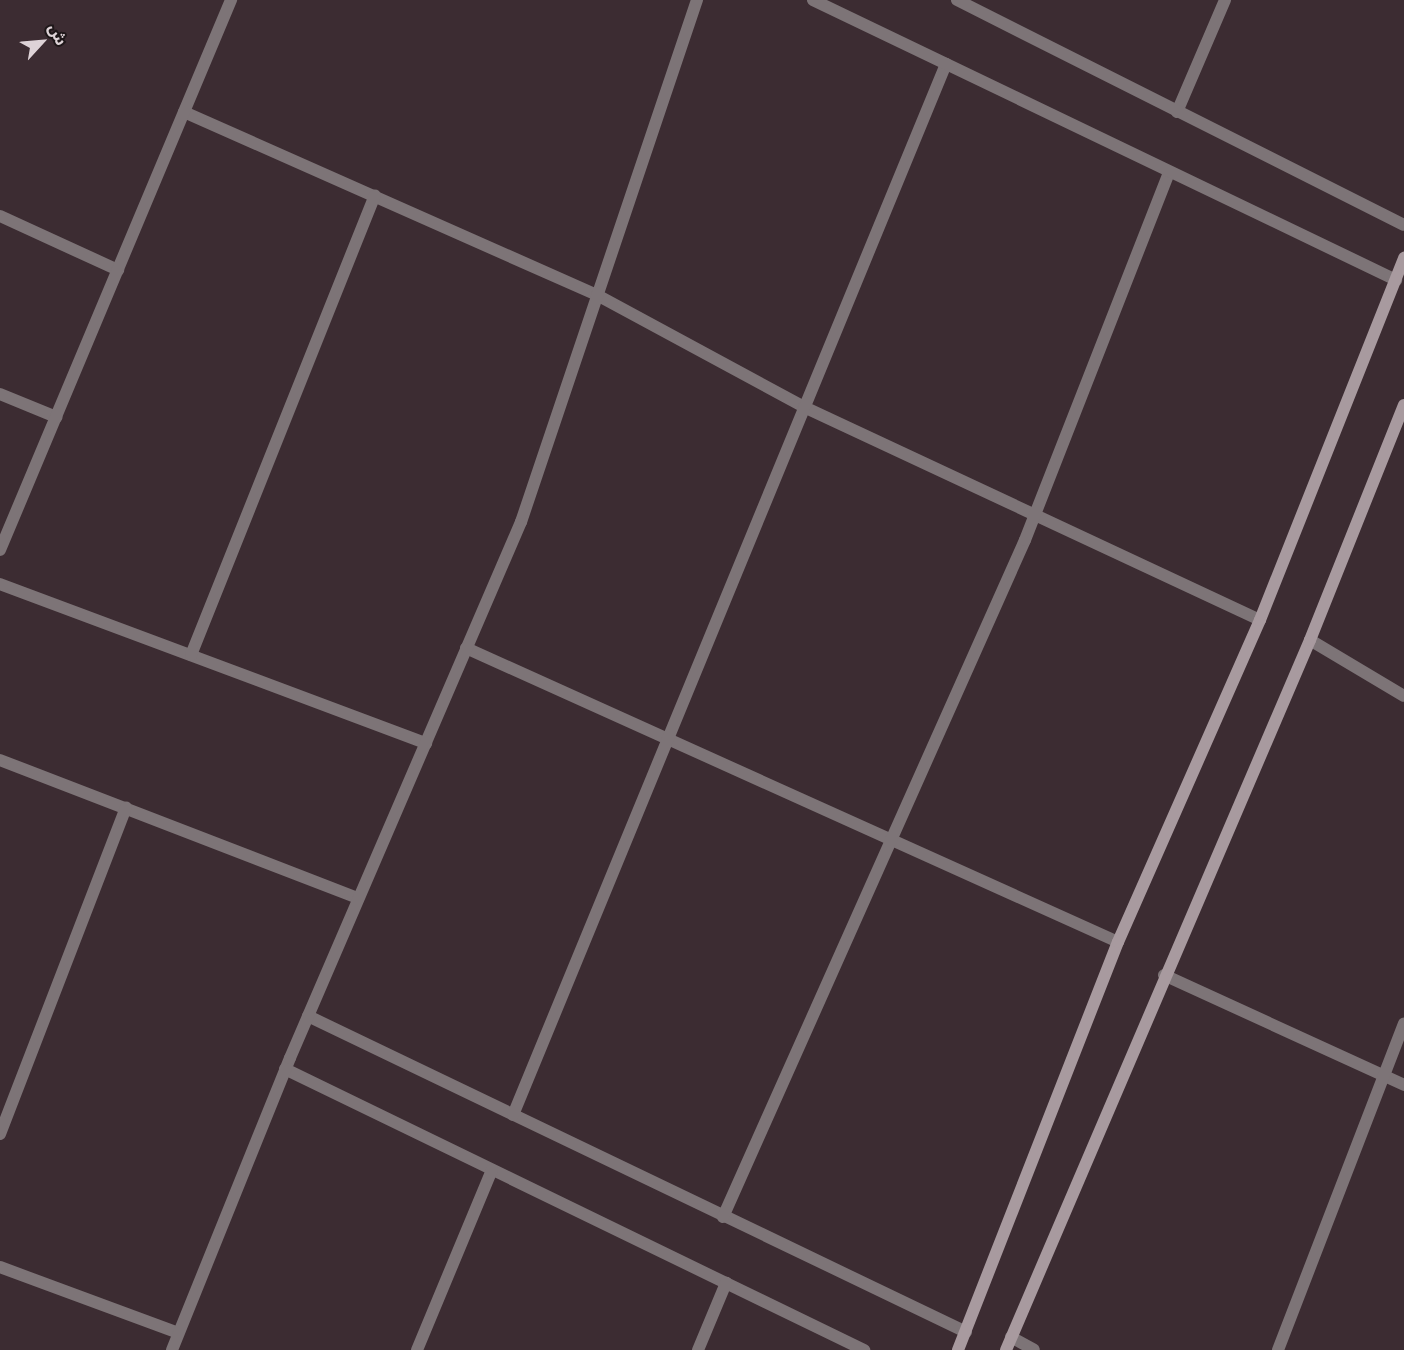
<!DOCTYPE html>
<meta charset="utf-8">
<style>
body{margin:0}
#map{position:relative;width:1404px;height:1350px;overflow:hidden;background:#3c2c32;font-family:"Archivo Narrow","Noto Sans Arabic",sans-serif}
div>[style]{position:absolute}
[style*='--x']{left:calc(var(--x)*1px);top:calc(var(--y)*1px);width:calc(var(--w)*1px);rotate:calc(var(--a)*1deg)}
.minor>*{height:12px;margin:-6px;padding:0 6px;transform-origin:6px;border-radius:6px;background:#7d7477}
.tertiary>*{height:12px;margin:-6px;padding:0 6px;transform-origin:6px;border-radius:6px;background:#7d7477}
.secondary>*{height:12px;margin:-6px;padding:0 6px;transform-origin:6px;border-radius:6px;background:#a89a9f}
span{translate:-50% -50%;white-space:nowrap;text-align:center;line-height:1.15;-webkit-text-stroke:6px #1e1719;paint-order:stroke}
.north{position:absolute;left:12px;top:12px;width:60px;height:60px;-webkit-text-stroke:4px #1e1719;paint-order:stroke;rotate:64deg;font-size:16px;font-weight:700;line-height:24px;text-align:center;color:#ded3d7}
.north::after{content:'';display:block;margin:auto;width:21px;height:27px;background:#ded3d7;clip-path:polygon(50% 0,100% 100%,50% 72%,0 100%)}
</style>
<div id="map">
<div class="minor">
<i style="--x:184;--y:112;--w:452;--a:23.9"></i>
<i style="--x:597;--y:295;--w:235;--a:28.4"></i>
<i style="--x:804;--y:407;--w:503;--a:25.04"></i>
<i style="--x:1177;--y:112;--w:122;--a:-66.8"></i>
<i style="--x:0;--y:216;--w:130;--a:24.6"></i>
<i style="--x:0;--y:394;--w:61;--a:22.3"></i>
<i style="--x:0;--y:550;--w:597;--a:-67.22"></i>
<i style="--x:0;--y:584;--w:455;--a:20.5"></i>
<i style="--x:1310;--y:640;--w:109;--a:30.8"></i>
<i style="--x:466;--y:648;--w:715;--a:24.27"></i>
<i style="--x:191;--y:655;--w:495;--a:-68.2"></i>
<i style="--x:0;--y:760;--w:384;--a:21.1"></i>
<i style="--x:1164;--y:975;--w:264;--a:24.6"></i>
<i style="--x:308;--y:1016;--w:730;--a:25.65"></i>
<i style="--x:285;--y:1069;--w:644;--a:25.89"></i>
<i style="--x:513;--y:1115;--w:1137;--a:-67.61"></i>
<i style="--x:0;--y:1134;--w:350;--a:-68.9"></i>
<i style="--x:723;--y:1217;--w:741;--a:-65.96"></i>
<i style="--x:1025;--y:540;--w:395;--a:-68.6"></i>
<i style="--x:0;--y:1267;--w:190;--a:20.3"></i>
<i style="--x:1011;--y:1337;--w:26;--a:29"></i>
<i style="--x:172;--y:1350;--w:315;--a:-68"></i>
<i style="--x:290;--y:1058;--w:584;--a:-66.69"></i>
<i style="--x:521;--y:522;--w:551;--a:-71.37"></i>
<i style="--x:417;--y:1350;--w:195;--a:-67.4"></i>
<i style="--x:698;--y:1350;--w:73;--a:-67.3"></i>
<i style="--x:1278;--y:1350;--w:350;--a:-68.9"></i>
</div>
<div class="tertiary">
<i style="--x:813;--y:0;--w:647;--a:25.65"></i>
<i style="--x:957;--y:0;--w:500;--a:26.72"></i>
</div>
<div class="secondary">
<i style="--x:958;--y:1350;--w:438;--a:-68.6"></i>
<i style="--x:1118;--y:942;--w:352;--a:-66.2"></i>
<i style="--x:1260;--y:620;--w:390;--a:-68.3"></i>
<i style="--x:1006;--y:1350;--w:772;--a:-66.82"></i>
<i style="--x:1310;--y:640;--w:253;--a:-68.2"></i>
</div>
<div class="north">ش</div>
</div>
